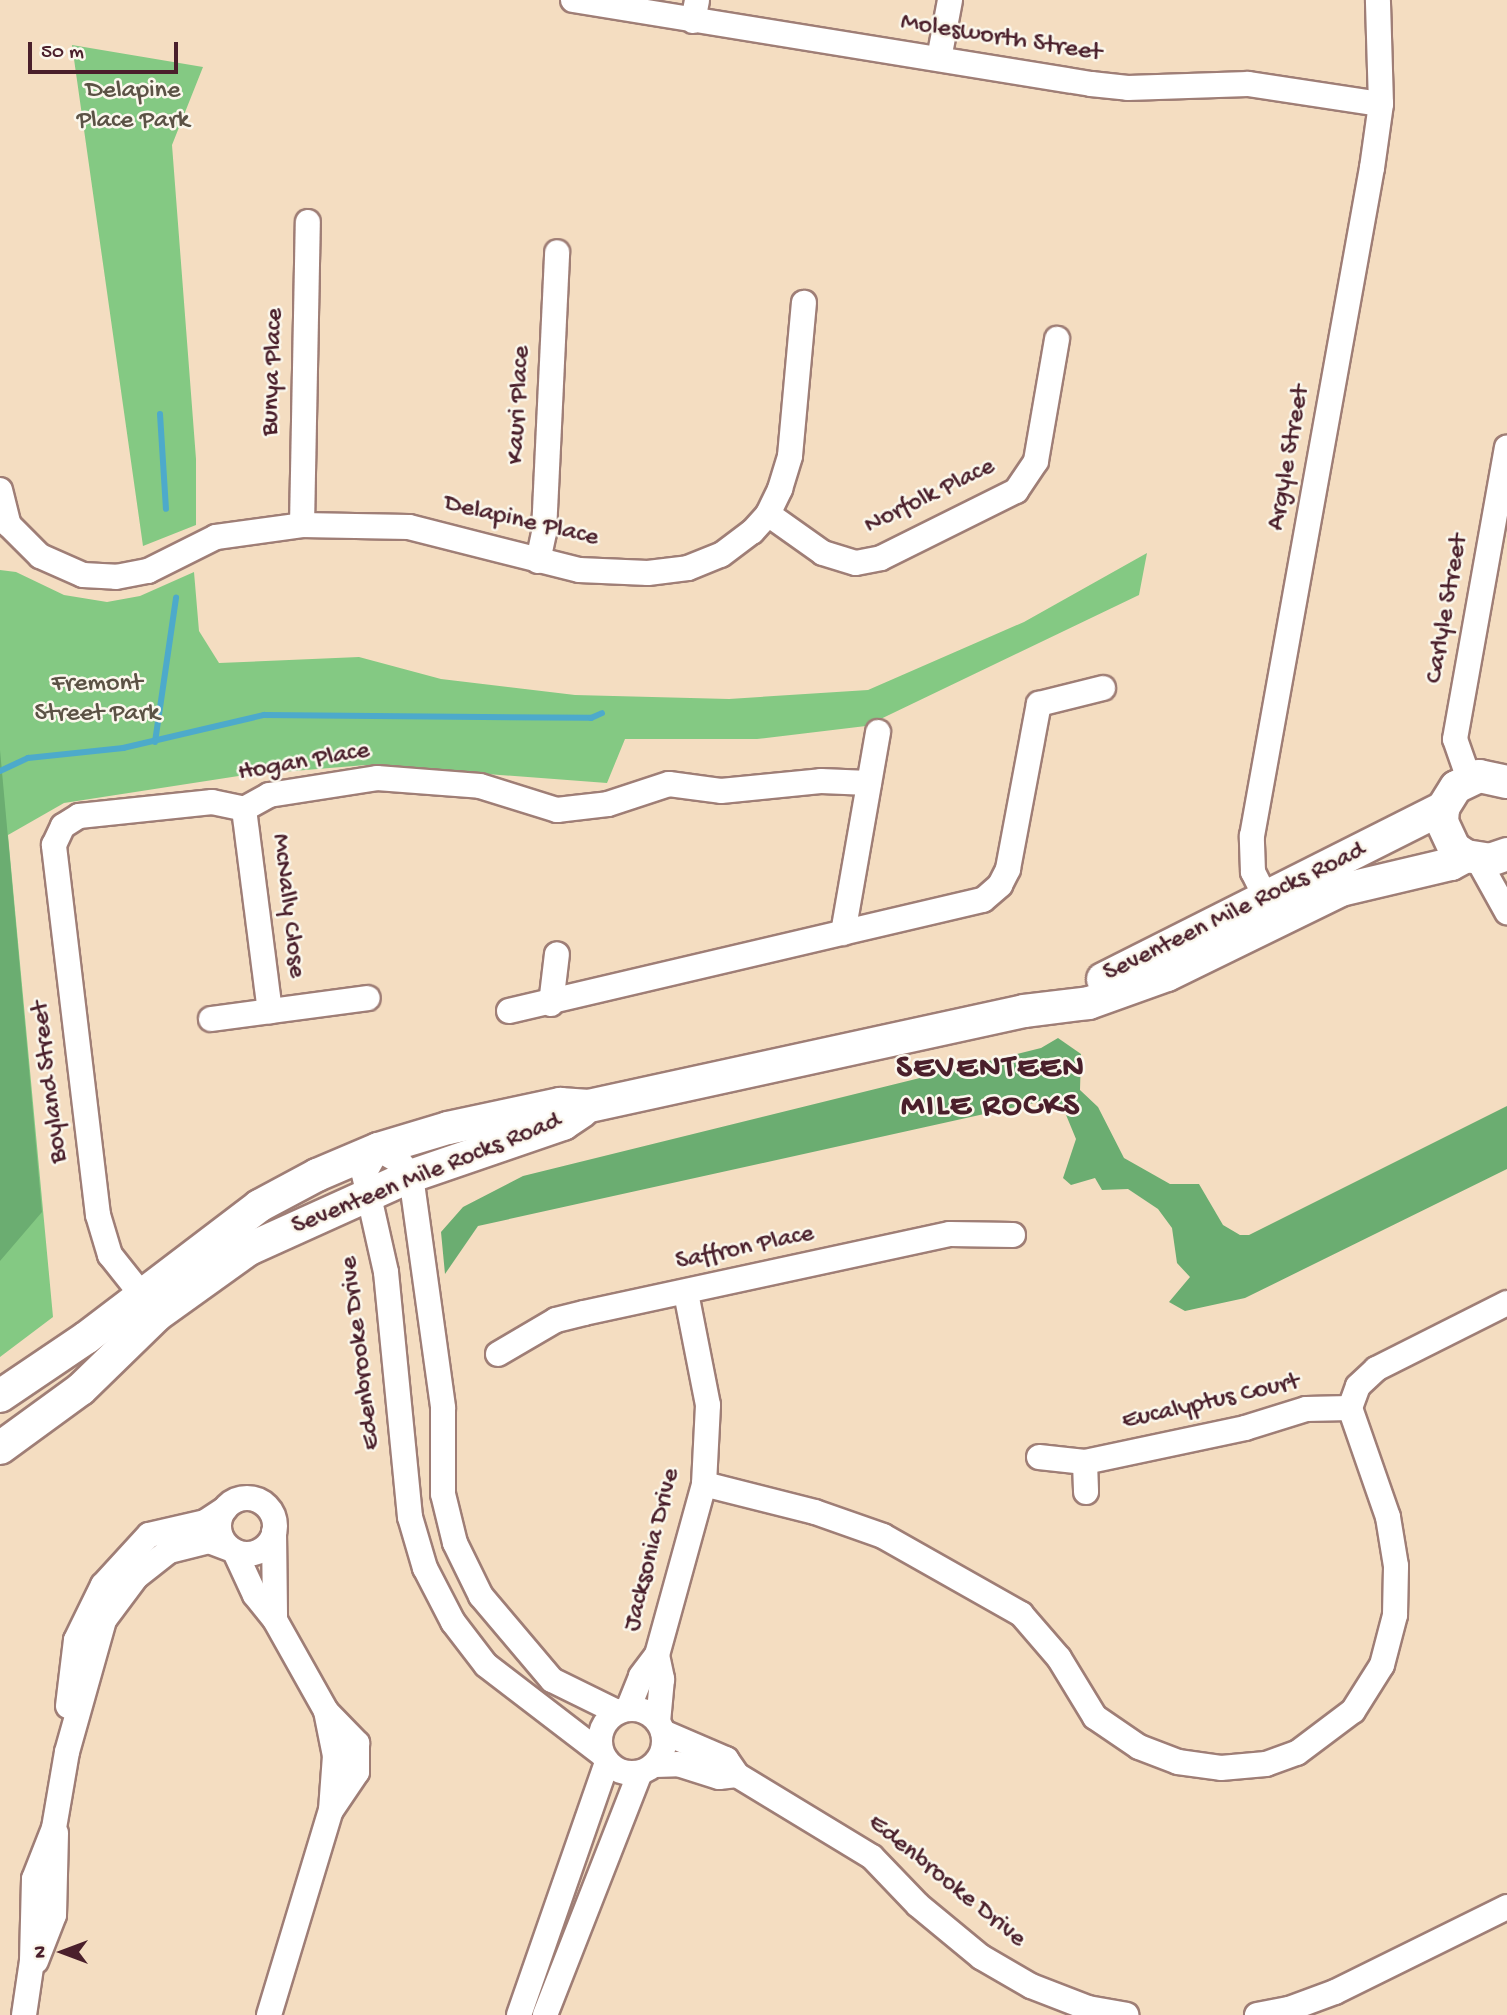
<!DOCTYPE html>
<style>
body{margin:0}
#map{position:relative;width:1507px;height:2015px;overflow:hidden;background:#f4ddc1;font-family:"Gochi Hand",sans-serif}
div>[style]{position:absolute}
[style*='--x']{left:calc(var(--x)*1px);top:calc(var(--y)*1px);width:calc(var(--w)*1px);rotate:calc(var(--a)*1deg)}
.green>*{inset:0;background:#84c983}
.forest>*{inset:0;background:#6bad71}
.stream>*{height:6px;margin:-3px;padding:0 3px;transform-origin:3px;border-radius:3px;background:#4daacb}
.roads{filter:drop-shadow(2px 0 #9f7e76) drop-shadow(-2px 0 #9f7e76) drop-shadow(0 2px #9f7e76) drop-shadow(0 -2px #9f7e76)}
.minor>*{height:24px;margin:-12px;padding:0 12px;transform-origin:12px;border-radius:12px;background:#fff}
.minor>.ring{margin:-12px;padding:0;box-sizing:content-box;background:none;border:24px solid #fff;border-radius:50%}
.major>*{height:32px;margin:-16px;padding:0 16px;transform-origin:16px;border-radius:16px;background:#fff}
span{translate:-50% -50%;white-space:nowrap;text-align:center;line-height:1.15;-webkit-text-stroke:5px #fbf7ec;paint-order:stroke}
.street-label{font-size:26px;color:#4a1f2b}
.park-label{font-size:26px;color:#5b5245}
.district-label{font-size:33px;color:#4a1f2b;font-weight:700;letter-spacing:2px}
.north{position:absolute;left:28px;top:1917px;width:70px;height:70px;-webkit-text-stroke:5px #fbf7ec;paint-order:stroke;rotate:270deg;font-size:19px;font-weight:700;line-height:28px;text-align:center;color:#4a1f2b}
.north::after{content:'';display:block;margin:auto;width:24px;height:32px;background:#4a1f2b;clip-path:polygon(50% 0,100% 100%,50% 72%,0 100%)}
.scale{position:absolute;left:28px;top:42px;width:150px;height:32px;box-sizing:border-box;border:4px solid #4a1f2b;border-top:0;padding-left:9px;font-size:21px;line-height:24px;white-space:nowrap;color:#4a1f2b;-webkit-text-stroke:5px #fbf7ec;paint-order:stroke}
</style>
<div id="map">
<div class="green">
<i style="clip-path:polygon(72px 45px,203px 67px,172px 145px,196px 459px,196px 525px,143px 546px)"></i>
<i style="clip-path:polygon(1147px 553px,1139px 595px,866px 726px,757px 739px,625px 739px,607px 783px,366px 765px,245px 775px,64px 803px,8px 835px,53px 1317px,0 1357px,0 570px,16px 572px,64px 595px,107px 602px,140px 596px,194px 572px,199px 631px,219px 663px,359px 657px,441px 679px,575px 695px,729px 699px,868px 690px,1024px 622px)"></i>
</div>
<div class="forest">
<i style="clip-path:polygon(0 750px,42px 1212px,0 1261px)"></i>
<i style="clip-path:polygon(1058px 1038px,1081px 1054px,1080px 1090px,1098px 1107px,1124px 1158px,1170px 1184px,1199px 1184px,1223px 1225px,1240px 1235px,1249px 1235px,1507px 1106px,1507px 1169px,1245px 1298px,1185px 1311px,1169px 1302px,1190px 1277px,1177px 1263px,1172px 1228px,1158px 1209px,1128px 1189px,1102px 1190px,1095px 1178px,1071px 1185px,1063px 1178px,1076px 1139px,1064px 1110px,1043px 1101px,478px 1226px,445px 1274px,441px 1232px,463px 1207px,523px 1176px,1041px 1048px)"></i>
</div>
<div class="stream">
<i style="--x:160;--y:414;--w:95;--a:86.4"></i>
<i style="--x:155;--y:742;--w:146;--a:-81.7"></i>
<i style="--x:0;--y:771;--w:31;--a:-25"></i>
<i style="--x:28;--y:758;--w:96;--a:-6"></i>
<i style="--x:123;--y:748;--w:145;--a:-13.2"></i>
<i style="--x:264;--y:715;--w:327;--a:0.5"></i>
<i style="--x:591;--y:718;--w:12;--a:-24"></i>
</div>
<div class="roads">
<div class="minor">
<i style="--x:573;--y:0;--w:525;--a:9.21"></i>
<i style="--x:1091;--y:84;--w:37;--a:6"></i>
<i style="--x:1128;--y:88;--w:120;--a:-1.9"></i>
<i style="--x:1248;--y:84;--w:134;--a:8.6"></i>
<i style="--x:693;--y:21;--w:21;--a:-79"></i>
<i style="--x:939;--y:59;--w:60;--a:-79.4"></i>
<i style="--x:0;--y:490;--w:36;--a:76"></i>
<i style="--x:9;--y:525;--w:44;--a:45"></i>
<i style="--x:40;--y:556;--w:47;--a:23.8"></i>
<i style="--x:83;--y:575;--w:33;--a:3"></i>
<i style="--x:116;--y:577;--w:33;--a:-11"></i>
<i style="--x:148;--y:571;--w:76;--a:-26.6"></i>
<i style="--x:216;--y:537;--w:87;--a:-7.9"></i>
<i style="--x:302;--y:525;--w:107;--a:1.1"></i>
<i style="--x:409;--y:527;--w:175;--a:14.2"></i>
<i style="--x:579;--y:570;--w:69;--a:2.5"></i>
<i style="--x:648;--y:573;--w:40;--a:-7.1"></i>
<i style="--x:688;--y:568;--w:35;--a:-22"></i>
<i style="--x:721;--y:555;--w:39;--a:-37"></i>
<i style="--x:752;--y:532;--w:24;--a:-48"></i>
<i style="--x:768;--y:514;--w:28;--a:-64"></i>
<i style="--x:780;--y:489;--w:34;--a:-73"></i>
<i style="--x:790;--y:456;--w:154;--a:-84.8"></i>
<i style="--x:768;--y:514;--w:67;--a:35.3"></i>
<i style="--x:823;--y:553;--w:34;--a:17"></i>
<i style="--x:856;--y:563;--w:25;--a:-11"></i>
<i style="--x:881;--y:558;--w:151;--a:-26.4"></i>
<i style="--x:1016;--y:491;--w:36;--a:-56"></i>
<i style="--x:1036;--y:461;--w:124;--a:-80.2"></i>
<i style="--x:302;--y:525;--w:303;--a:-88.9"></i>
<i style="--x:538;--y:561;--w:30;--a:-78"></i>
<i style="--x:544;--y:532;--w:280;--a:-87.3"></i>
<i style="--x:1469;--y:779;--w:42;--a:-109.3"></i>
<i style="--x:1455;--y:739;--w:296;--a:-79.9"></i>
<i style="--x:244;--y:809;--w:204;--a:82.7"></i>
<i style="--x:1478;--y:860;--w:60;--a:60.9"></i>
<i style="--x:1274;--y:914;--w:47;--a:-116.6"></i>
<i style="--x:1253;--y:872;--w:36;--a:-92"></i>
<i style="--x:1252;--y:836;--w:679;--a:-79.82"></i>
<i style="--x:1372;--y:168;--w:65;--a:-82"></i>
<i style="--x:1381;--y:104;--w:104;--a:-91.7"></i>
<i style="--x:843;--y:933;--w:204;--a:-80.1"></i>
<i style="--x:551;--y:1004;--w:50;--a:-83.2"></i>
<i style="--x:509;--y:1011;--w:487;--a:-13.2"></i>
<i style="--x:983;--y:900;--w:23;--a:-41"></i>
<i style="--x:1000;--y:885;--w:18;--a:-63"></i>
<i style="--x:1008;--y:869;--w:168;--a:-79.4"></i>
<i style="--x:1039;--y:704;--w:66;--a:-14"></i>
<i style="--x:211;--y:1019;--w:158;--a:-7.6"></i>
<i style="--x:153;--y:1309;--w:69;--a:-128.5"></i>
<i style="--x:110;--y:1255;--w:42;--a:-106.7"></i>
<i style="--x:98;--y:1215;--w:373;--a:-96.8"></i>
<i style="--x:54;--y:845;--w:21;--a:-65"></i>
<i style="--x:63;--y:826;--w:19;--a:-32"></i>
<i style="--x:79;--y:816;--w:134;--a:-6"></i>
<i style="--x:212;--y:802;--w:33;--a:12"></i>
<i style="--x:244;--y:809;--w:29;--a:-29"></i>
<i style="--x:269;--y:795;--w:109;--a:-8.9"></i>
<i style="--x:377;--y:778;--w:103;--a:4.4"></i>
<i style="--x:480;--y:786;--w:81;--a:17.3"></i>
<i style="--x:557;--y:810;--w:51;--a:-6.7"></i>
<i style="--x:608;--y:804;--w:64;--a:-18.2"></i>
<i style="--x:669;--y:784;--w:52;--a:7.7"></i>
<i style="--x:721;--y:791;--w:100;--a:-5.7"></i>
<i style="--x:821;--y:781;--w:48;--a:2.4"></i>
<i style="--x:498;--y:1354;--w:67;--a:-30.4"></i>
<i style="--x:556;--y:1320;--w:29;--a:-14"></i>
<i style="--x:584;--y:1313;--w:374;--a:-12.2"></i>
<i style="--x:950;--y:1234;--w:63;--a:0.9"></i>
<i style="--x:1039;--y:1457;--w:46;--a:6.2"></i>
<i style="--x:1085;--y:1462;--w:164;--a:-12"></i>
<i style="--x:1245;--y:1428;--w:64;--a:-17.3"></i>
<i style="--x:1306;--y:1409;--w:44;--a:-1.3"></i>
<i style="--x:1085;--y:1462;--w:30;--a:88"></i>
<i style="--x:704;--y:1484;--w:114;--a:14.2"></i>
<i style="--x:815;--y:1512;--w:72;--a:19.4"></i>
<i style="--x:883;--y:1536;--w:159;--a:29.5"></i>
<i style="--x:1021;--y:1614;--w:58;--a:49.2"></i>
<i style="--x:1059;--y:1658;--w:69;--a:58.6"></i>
<i style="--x:1095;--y:1717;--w:53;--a:34.3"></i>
<i style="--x:1139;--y:1747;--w:42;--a:21"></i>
<i style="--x:1178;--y:1762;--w:43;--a:7.9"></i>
<i style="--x:1221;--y:1768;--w:45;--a:-5.1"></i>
<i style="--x:1266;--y:1764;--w:33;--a:-20"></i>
<i style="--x:1297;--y:1753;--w:70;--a:-36.9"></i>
<i style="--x:1353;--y:1711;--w:54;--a:-57.8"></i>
<i style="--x:1382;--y:1665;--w:52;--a:-75.4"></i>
<i style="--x:1395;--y:1615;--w:49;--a:-88.8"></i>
<i style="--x:1396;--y:1566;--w:50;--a:-99.3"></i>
<i style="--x:1388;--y:1517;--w:115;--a:-109.2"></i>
<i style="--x:1350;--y:1408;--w:23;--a:-70"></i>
<i style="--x:1358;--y:1386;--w:25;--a:-43"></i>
<i style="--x:1376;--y:1369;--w:147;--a:-26.7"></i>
<i class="ring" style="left:219px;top:1498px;width:32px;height:32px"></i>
<i style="--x:274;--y:1532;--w:87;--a:89.3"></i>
<i style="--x:235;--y:1552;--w:47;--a:65.1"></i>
<i style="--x:255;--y:1595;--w:32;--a:51"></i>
<i style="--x:275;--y:1620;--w:104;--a:60.7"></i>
<i style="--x:326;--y:1711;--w:45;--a:45.9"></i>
<i style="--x:357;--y:1743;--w:29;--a:90"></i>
<i style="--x:357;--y:1772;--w:45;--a:124"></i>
<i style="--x:657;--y:1655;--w:25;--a:78"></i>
<i style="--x:662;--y:1679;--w:43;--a:95.3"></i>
<i style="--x:68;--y:1706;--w:66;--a:-83.1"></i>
<i style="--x:76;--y:1640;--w:61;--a:-63.9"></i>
<i style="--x:103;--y:1585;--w:68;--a:-47.4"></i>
<i style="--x:149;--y:1535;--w:57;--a:-13.1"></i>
<i style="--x:205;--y:1522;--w:24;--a:-33"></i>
<i class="ring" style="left:600px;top:1709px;width:40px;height:40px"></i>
<i style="--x:628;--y:1709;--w:35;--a:-68"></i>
<i style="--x:641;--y:1676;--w:26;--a:-53"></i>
<i style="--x:657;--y:1655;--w:177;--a:-74.6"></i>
<i style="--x:704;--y:1484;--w:79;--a:-87.1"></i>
<i style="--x:708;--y:1405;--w:114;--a:-101.1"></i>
<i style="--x:663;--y:1732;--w:69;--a:23.2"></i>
<i style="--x:726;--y:1759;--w:19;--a:55"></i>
<i style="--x:737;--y:1775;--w:158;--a:31.3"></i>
<i style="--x:872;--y:1857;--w:66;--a:46.2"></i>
<i style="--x:918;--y:1905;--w:82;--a:39.5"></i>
<i style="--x:981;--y:1957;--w:58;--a:30.1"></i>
<i style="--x:1031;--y:1986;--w:61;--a:21.1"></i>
<i style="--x:1088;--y:2008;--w:39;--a:10"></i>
<i style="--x:602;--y:1754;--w:146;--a:-142.5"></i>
<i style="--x:486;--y:1665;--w:54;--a:-127.5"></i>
<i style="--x:453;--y:1622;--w:61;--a:-117.4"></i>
<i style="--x:425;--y:1568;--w:53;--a:-106.4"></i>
<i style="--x:410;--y:1517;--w:246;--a:-95.6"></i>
<i style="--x:386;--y:1272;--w:100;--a:-102.7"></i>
<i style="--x:364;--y:1174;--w:29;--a:-61"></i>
<i style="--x:378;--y:1149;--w:24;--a:30"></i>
<i style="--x:399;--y:1161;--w:19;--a:51"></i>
<i style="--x:411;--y:1176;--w:234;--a:82.1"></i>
<i style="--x:443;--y:1408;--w:86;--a:90"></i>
<i style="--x:443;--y:1494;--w:50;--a:76.2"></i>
<i style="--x:455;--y:1543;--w:59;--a:63.9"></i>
<i style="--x:481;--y:1596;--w:110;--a:49.8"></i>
<i style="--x:552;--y:1680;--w:72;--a:26.2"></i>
<i style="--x:655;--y:1765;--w:23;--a:-2"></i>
<i style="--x:678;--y:1764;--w:43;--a:17.6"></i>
<i style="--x:719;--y:1777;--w:18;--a:-6"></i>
<i style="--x:36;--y:1961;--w:49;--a:-68.6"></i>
<i style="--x:54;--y:1915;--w:82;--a:-88.6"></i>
<i style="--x:24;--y:2015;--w:55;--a:-81.6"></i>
<i style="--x:32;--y:1961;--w:82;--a:-88.6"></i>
<i style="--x:34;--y:1879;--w:55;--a:-68.6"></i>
<i style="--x:54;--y:1828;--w:77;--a:-80.3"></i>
<i style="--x:67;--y:1752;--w:137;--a:-74.3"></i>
<i style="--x:104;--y:1620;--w:54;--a:-53.3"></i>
<i style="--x:136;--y:1577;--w:42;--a:-38.2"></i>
<i style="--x:169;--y:1551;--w:41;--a:-14"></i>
<i style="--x:209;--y:1541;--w:22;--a:21"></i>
<i style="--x:269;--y:2015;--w:214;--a:-73.2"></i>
<i style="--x:331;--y:1810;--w:54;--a:-85.8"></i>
<i style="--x:335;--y:1756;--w:46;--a:-101.3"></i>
<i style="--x:519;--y:2015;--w:267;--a:-70.8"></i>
<i style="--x:545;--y:2015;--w:260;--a:-68.6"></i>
<i style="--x:1257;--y:2015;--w:33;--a:-11"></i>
<i style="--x:1289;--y:2009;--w:49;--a:-20.3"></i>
<i style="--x:1335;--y:1992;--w:192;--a:-26.3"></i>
</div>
<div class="major">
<i style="--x:1507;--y:782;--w:29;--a:-168"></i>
<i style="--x:1479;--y:776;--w:25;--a:154"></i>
<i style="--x:1456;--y:787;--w:25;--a:122"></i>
<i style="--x:1443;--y:808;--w:14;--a:94"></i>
<i style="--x:1442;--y:822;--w:29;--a:65"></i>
<i style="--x:1454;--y:848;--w:14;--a:34"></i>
<i style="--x:1466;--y:856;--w:24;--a:9"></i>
<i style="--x:1490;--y:860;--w:18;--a:-19"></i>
<i style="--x:1103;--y:979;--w:381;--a:-26.7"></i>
<i style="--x:0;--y:1396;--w:104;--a:-34"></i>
<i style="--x:86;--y:1338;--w:218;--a:-37.3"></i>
<i style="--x:259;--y:1206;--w:66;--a:-28.1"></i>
<i style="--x:317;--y:1175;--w:66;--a:-23.1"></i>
<i style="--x:378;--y:1149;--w:73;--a:-16.7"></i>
<i style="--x:448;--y:1128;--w:115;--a:-12.1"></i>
<i style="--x:560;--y:1104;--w:29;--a:4"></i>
<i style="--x:589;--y:1106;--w:445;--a:-12.3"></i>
<i style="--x:1024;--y:1011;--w:65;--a:-7"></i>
<i style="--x:1089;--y:1003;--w:83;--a:-19.7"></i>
<i style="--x:1167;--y:975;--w:194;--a:-26"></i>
<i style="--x:1341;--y:890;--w:113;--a:-13.3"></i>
<i style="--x:1451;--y:864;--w:17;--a:-28"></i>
<i style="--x:0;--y:1448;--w:100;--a:-36.1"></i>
<i style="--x:81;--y:1389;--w:106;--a:-44.2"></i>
<i style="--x:157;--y:1315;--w:113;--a:-35.7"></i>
<i style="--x:249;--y:1249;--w:178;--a:-24.3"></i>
<i style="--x:411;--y:1176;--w:161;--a:-18.9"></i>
<i style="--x:563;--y:1124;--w:23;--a:-34"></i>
</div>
</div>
<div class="street-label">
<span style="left:1001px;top:39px;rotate:9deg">Molesworth Street</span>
<span style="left:274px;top:372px;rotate:-88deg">Bunya Place</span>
<span style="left:520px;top:405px;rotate:-87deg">Kauri Place</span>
<span style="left:1290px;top:458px;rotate:-80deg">Argyle Street</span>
<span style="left:930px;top:497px;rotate:-26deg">Norfolk Place</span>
<span style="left:521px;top:522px;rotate:13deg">Delapine Place</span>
<span style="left:1448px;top:609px;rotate:-80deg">Carlyle Street</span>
<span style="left:304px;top:763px;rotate:-10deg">Hogan Place</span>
<span style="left:287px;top:906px;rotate:83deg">McNally Close</span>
<span style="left:1235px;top:913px;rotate:-26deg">Seventeen Mile Rocks Road</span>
<span style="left:51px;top:1082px;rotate:-97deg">Boyland Street</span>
<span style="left:427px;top:1175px;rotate:-22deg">Seventeen Mile Rocks Road</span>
<span style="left:745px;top:1249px;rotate:-12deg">Saffron Place</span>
<span style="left:362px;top:1353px;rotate:-97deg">Edenbrooke Drive</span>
<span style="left:1211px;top:1403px;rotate:-13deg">Eucalyptus Court</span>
<span style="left:653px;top:1550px;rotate:-76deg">Jacksonia Drive</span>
<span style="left:946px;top:1882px;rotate:39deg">Edenbrooke Drive</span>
</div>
<div class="park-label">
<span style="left:133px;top:107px">Delapine<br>Place Park</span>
<span style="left:97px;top:700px">Fremont<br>Street Park</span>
</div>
<div class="district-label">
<span style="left:991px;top:1089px">SEVENTEEN<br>MILE ROCKS</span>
</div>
<div class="north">N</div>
<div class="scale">50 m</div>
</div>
